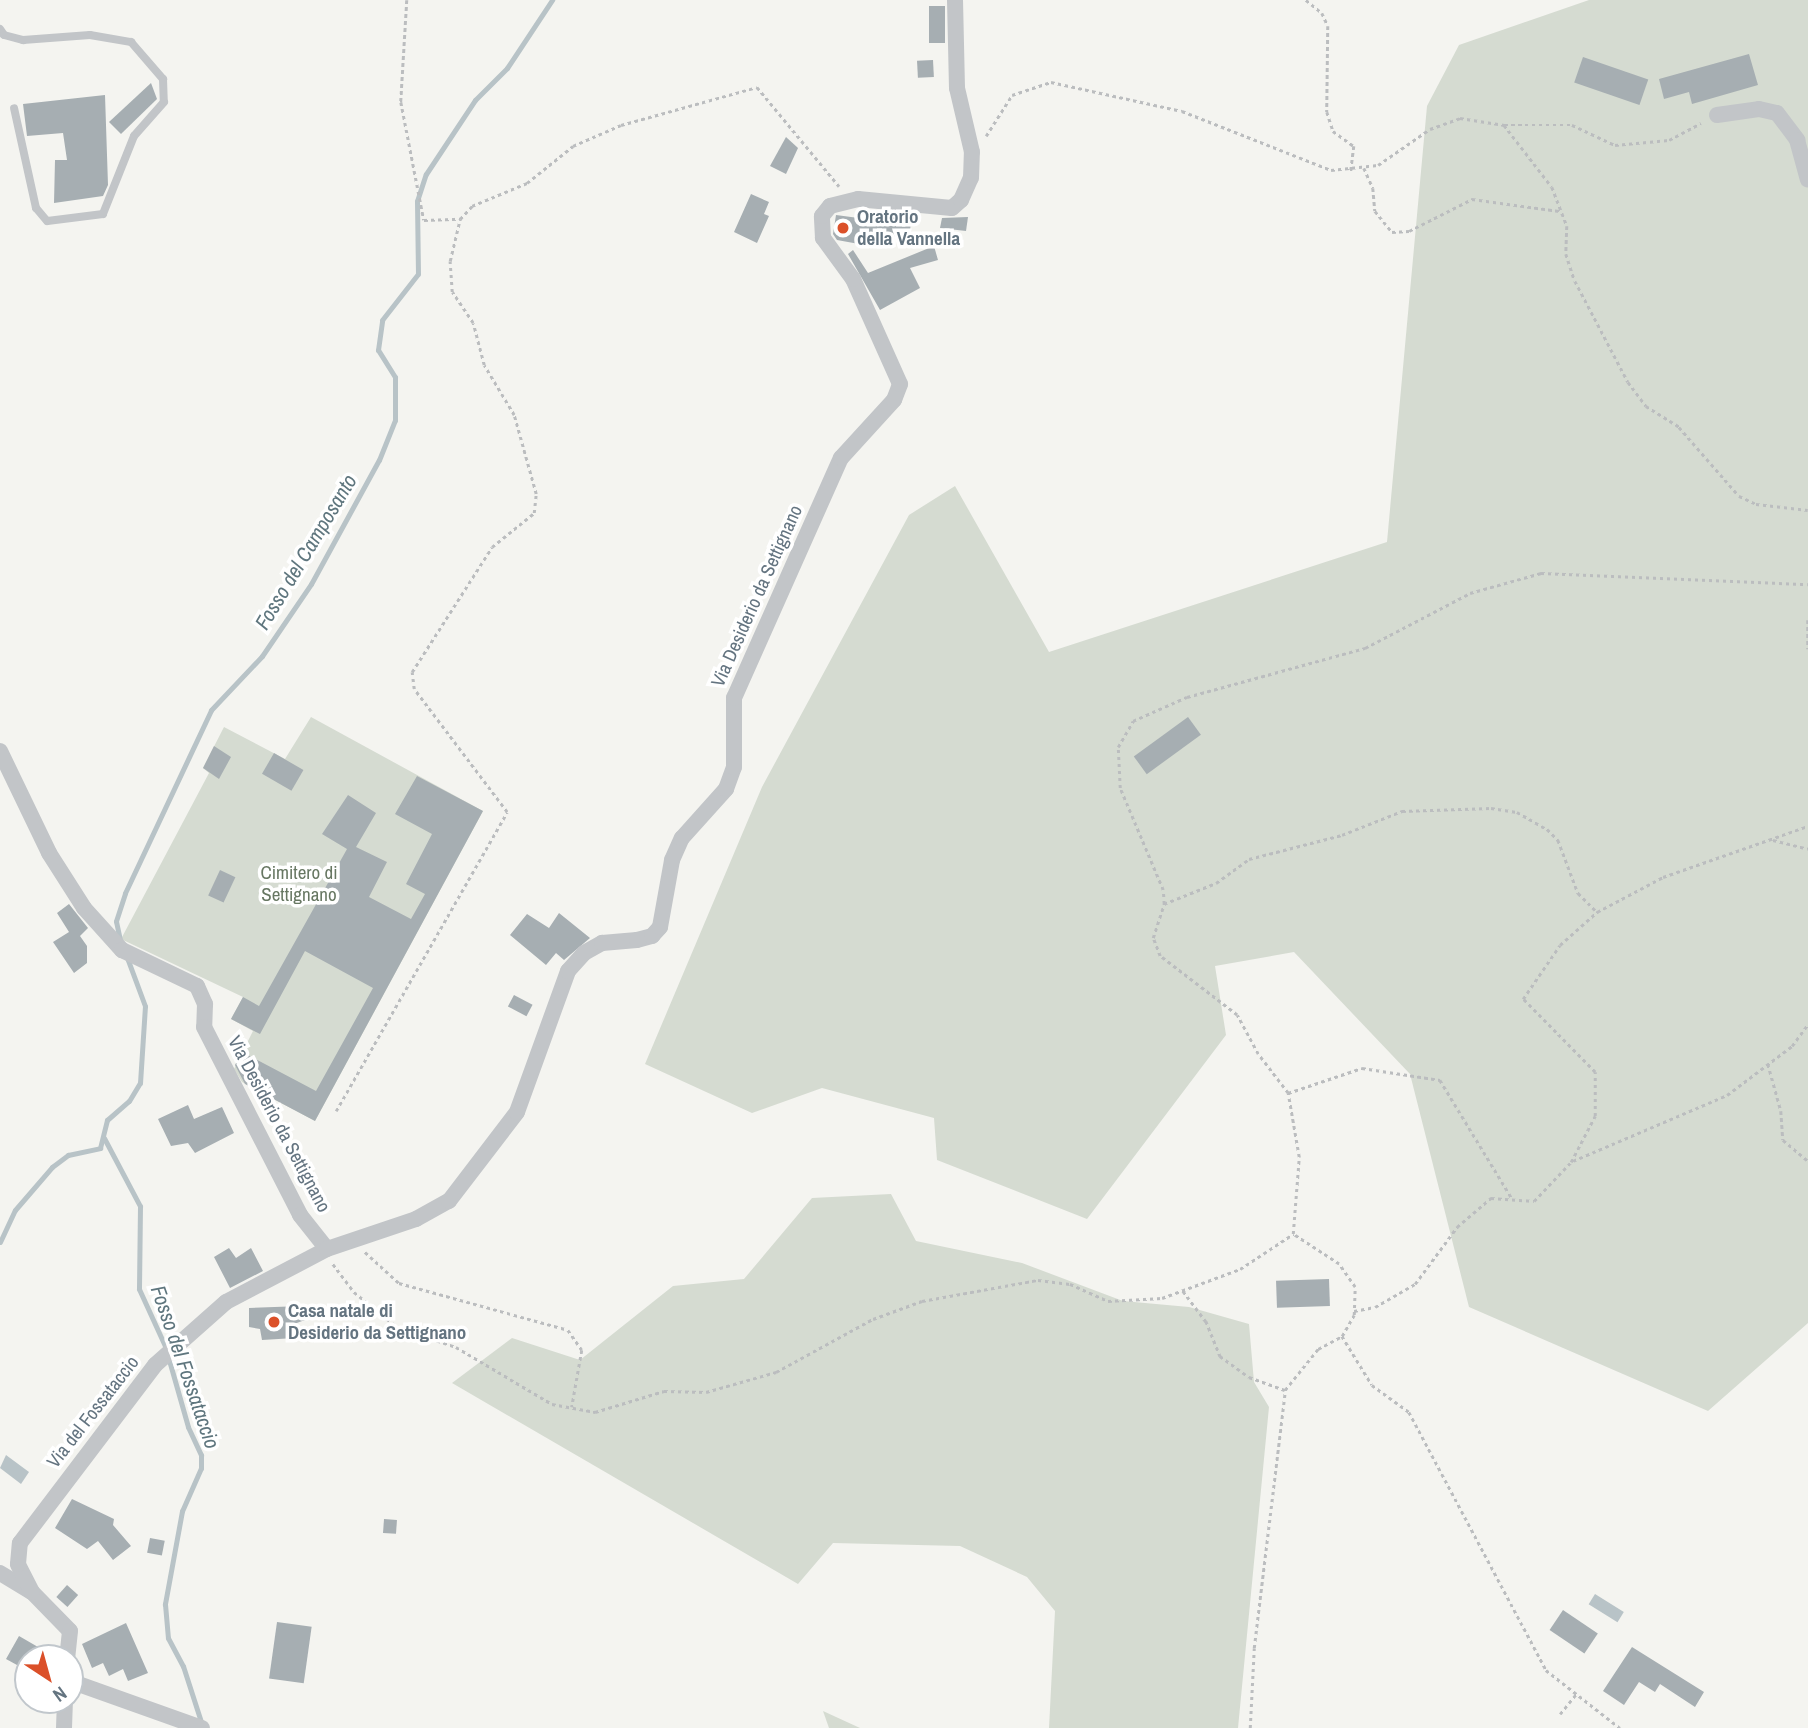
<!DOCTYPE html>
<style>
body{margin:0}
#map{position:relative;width:1808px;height:1728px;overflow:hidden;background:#f4f4f0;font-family:"Archivo Narrow",sans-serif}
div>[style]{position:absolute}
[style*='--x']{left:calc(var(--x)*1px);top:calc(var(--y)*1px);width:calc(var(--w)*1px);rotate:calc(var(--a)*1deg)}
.green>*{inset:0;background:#d5dbd1}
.water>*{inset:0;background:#b8c3c7;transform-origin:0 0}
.stream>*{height:5px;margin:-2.5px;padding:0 2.5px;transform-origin:2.5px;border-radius:2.5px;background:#b8c3c7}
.building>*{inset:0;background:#a6aeb2;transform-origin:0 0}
.path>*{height:2.5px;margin-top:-1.25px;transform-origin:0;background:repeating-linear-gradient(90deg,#bbbdbf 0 3.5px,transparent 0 7px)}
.service>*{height:8px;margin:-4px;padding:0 4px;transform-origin:4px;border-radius:4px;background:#c2c5c8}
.minor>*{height:16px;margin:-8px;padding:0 8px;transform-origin:8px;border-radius:8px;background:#c2c5c8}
.dots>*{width:19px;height:19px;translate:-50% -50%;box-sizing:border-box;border:4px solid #fff;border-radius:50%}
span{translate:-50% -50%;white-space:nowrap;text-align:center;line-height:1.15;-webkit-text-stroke:7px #fff;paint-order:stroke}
.poi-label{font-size:19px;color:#647480;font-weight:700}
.left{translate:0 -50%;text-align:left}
.street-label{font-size:19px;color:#647480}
.park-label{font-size:19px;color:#677762}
.water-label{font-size:21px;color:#5f767e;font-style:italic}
.north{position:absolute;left:14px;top:1644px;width:70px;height:70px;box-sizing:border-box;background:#fff;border:2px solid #c1c7cc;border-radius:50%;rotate:144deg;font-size:19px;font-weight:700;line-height:28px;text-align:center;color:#647480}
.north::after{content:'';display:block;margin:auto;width:24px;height:32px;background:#db5029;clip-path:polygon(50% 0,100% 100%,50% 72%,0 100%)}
</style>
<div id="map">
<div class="green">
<i style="clip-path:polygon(1589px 0,1808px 0,1808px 1323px,1708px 1411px,1469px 1307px,1410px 1074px,1294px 952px,1215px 966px,1226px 1035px,1087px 1219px,937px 1160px,934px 1118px,822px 1088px,752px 1113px,645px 1064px,762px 787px,909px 515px,955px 486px,1049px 652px,1387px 542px,1427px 106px,1459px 45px)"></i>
<i style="clip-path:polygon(311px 717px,483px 811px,315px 1121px,242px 1082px,234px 1069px,253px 1031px,231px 1019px,243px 997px,121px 939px,209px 773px,203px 768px,224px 727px,285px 759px)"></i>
<i style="clip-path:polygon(891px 1194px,916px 1241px,1022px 1263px,1123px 1301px,1189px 1307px,1249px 1324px,1254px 1382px,1269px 1407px,1238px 1728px,1049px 1728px,1055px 1611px,1027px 1577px,960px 1546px,833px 1543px,798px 1584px,452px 1383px,512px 1338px,580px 1360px,673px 1286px,744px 1279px,812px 1198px)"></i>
<i style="clip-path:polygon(823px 1711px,860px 1728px,829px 1728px)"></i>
</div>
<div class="water">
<i style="clip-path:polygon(6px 1455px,29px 1472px,21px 1484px,0 1468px)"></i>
<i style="left:1595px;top:1594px;width:34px;height:12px;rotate:32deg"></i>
</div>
<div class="stream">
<i style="--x:120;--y:940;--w:19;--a:-102"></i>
<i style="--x:116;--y:921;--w:29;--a:-72"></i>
<i style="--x:125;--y:893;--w:202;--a:-64.8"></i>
<i style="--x:211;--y:710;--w:74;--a:-46.6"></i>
<i style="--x:262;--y:656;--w:87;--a:-55.8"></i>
<i style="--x:311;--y:584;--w:141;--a:-61.3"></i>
<i style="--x:379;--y:460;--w:43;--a:-68.2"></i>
<i style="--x:395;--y:420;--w:43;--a:-90"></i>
<i style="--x:395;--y:377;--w:32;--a:-122"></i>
<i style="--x:378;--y:350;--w:30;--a:-82"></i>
<i style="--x:382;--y:320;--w:58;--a:-52"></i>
<i style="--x:418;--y:274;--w:73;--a:-90.8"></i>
<i style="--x:417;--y:201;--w:28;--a:-72"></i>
<i style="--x:426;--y:174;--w:89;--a:-56.5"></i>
<i style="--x:475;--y:100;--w:45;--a:-45"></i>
<i style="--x:507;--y:68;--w:82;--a:-56.5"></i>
<i style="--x:104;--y:1138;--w:77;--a:62.1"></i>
<i style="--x:140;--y:1206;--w:83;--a:90.7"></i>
<i style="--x:139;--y:1289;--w:63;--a:65.5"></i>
<i style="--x:165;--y:1346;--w:84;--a:74.1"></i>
<i style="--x:188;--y:1427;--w:31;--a:65"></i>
<i style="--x:201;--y:1455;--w:13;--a:90"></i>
<i style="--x:201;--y:1468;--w:47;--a:113.8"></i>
<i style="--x:182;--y:1511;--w:95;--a:100.4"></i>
<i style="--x:165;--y:1604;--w:34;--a:85"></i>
<i style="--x:168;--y:1638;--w:32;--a:62"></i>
<i style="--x:183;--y:1666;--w:62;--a:72.1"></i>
<i style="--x:0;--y:1242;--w:35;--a:-65"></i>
<i style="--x:15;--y:1210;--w:57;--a:-49.3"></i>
<i style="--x:52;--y:1167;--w:20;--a:-37"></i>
<i style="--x:68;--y:1155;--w:33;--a:-12"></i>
<i style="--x:100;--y:1148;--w:29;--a:-76"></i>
<i style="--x:107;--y:1120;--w:29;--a:-41"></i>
<i style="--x:129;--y:1101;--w:21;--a:-59"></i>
<i style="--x:140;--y:1083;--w:77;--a:-86.3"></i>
<i style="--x:145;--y:1006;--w:54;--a:-110.4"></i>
</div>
<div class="building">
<i style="left:945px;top:6px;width:37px;height:16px;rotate:90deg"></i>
<i style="clip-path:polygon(1749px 54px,1758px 85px,1692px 104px,1689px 92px,1664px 99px,1659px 79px)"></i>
<i style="left:1583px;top:57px;width:69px;height:27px;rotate:19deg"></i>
<i style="left:933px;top:60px;width:17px;height:16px;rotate:87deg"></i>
<i style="clip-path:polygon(151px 83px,157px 99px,121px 134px,109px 122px)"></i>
<i style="clip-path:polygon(105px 95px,108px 185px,103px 196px,54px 203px,55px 160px,67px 160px,63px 133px,27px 136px,23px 104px)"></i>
<i style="clip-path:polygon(786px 137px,798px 148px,786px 174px,770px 166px)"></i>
<i style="clip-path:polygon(751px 194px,769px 202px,764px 214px,769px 216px,757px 243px,734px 232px)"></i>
<i style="clip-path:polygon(867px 210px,912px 215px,909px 238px,861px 232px,859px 244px,837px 240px,833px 234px,836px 215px,866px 219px)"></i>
<i style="clip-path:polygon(968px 217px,966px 231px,940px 228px,942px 218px)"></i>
<i style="clip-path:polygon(934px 246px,938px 260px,910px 268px,920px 288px,880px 310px,848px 254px,853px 250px,868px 273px)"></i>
<i style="left:1188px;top:717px;width:22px;height:67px;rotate:54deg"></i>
<i style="clip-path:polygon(214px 746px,231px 757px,219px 779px,203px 768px)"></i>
<i style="left:274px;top:753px;width:34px;height:24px;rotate:30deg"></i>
<i style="clip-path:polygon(417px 776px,483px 811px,315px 1121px,245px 1084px,235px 1065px,242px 1052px,316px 1091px,373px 988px,305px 951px,260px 1034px,231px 1019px,243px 997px,259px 1006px,347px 849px,322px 834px,348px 795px,376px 813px,356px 847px,387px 862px,369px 897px,411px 919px,425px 894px,406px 884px,432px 834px,395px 814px)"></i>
<i style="left:220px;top:870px;width:17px;height:28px;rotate:25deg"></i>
<i style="clip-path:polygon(69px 904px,88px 928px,80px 936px,87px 946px,87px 963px,74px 973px,53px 942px,69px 932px,57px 913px)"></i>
<i style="clip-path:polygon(559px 913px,590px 938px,564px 960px,556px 953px,546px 965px,510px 935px,527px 914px,549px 928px)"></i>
<i style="left:514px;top:995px;width:21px;height:13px;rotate:28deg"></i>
<i style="clip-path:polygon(188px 1105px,194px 1119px,222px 1107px,234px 1133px,195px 1153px,188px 1143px,171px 1146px,158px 1119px)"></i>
<i style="clip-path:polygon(229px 1248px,236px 1258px,251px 1248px,263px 1271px,230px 1288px,214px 1257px)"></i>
<i style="left:1329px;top:1279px;width:27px;height:53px;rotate:88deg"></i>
<i style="clip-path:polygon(302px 1306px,305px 1320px,294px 1324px,295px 1338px,262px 1340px,260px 1329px,249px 1327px,249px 1308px)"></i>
<i style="clip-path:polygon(72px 1499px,114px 1519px,113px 1525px,131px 1546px,113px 1560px,98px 1541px,87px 1549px,55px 1528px)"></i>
<i style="left:384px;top:1519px;width:13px;height:14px;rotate:4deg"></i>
<i style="left:150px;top:1538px;width:15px;height:15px;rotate:11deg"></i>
<i style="left:67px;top:1585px;width:15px;height:16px;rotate:42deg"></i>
<i style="left:1563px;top:1610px;width:42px;height:24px;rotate:34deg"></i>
<i style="left:277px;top:1622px;width:35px;height:57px;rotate:8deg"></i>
<i style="clip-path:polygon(126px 1623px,148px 1673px,128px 1681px,123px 1669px,109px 1676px,103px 1663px,92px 1668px,82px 1644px)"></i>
<i style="clip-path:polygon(19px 1636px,57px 1658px,28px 1658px,28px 1671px,6px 1659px)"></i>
<i style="clip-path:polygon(1632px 1647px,1704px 1692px,1695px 1707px,1660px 1684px,1655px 1692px,1639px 1682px,1624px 1705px,1603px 1691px)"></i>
</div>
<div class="path">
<i style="--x:407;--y:0;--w:102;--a:93.4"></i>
<i style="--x:401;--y:102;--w:120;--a:79"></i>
<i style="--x:424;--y:220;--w:36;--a:-2"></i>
<i style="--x:1306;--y:0;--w:21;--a:39"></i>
<i style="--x:1322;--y:13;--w:14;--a:65"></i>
<i style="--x:1328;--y:26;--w:86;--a:90.7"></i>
<i style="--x:1327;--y:112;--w:20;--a:72"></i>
<i style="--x:1333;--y:131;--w:26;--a:36"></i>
<i style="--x:1354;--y:146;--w:25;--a:97"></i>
<i style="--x:1504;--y:125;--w:68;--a:0"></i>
<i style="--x:1572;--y:125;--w:47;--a:24.9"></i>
<i style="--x:1615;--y:145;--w:54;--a:-5.3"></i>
<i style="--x:1669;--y:140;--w:36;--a:-28"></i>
<i style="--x:986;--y:136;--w:49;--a:-57.6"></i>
<i style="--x:1012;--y:95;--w:41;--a:-18.4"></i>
<i style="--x:1051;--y:82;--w:134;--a:12.5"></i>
<i style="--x:1182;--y:111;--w:160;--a:21.6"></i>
<i style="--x:1331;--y:170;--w:47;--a:-6.1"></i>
<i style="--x:1378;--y:165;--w:63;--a:-34.7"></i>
<i style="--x:1430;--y:129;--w:32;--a:-20"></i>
<i style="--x:1460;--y:118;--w:45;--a:9"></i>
<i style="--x:1504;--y:125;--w:78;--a:52.3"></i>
<i style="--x:1552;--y:187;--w:42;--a:69"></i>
<i style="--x:1567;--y:226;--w:28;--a:92"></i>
<i style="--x:1566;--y:254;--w:28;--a:72"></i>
<i style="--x:1575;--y:281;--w:114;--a:62.3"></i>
<i style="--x:1628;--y:382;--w:30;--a:53"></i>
<i style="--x:1646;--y:406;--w:39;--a:32"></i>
<i style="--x:1679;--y:427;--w:91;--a:49"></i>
<i style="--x:1739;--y:496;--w:19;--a:25"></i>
<i style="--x:1756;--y:504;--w:52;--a:6.6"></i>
<i style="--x:1364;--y:168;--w:22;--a:66"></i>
<i style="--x:1373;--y:188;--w:23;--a:85"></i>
<i style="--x:1375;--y:211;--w:27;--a:51"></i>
<i style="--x:1392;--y:232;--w:17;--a:-3"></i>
<i style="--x:1409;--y:231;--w:71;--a:-26.9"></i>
<i style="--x:1472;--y:199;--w:88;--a:7.9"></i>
<i style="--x:1808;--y:620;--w:29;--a:90"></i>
<i style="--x:1773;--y:840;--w:36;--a:14"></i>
<i style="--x:1164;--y:904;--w:56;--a:-22"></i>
<i style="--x:1216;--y:883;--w:41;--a:-36"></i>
<i style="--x:1249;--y:859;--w:96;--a:-14.5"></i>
<i style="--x:1342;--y:835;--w:65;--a:-21.8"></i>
<i style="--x:1402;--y:811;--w:89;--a:-1.9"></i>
<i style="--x:1491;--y:808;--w:26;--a:9"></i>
<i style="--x:1517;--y:812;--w:34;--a:30"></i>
<i style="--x:1547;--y:829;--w:16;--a:45"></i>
<i style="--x:1558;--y:840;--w:57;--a:69.3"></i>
<i style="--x:1578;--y:893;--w:27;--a:45"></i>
<i style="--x:1768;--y:1064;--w:49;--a:74.5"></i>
<i style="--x:1781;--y:1111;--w:29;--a:86"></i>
<i style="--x:1783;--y:1140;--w:33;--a:40"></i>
<i style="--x:1288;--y:1093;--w:78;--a:-18.7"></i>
<i style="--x:1362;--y:1068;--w:79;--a:8.7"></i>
<i style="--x:1440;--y:1080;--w:140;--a:58.7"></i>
<i style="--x:336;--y:1111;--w:344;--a:-60.2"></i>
<i style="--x:507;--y:812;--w:154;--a:-127.1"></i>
<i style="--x:414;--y:689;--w:17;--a:-97"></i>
<i style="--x:412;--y:672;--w:148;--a:-57.4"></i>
<i style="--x:492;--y:547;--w:54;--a:-39"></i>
<i style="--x:534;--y:513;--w:19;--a:-84"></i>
<i style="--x:536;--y:494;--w:82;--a:-105.6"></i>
<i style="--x:514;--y:415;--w:58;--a:-121"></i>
<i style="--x:484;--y:365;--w:43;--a:-104.7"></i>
<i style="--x:473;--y:323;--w:37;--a:-124"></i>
<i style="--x:452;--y:292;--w:31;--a:-94"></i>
<i style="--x:450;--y:261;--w:43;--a:-76.6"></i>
<i style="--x:460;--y:219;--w:18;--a:-47"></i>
<i style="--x:472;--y:206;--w:60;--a:-22.7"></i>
<i style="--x:527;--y:183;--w:59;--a:-38.8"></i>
<i style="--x:573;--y:146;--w:52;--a:-23.6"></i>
<i style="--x:621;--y:125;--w:141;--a:-15.6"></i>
<i style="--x:757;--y:87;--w:129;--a:50.4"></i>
<i style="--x:1573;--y:1161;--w:168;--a:-23.2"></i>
<i style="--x:1727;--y:1095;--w:81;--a:-37"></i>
<i style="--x:1792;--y:1046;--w:27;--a:-54"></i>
<i style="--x:1293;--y:1234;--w:77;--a:-85.5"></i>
<i style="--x:1299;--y:1157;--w:65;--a:-99.8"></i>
<i style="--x:1288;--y:1093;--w:49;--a:-127.6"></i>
<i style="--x:1258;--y:1054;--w:44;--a:-118.3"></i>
<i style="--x:1237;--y:1015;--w:97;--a:-142.5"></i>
<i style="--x:1160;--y:956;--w:19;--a:-111"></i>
<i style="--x:1153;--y:938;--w:36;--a:-72"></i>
<i style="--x:1164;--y:904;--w:14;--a:-94"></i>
<i style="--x:1163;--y:890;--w:111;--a:-112.9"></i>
<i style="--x:1120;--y:788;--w:41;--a:-92.8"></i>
<i style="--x:1118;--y:747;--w:30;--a:-60"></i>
<i style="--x:1133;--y:721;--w:59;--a:-24"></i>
<i style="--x:1187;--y:697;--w:185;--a:-15.4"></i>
<i style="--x:1365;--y:648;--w:119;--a:-27.6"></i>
<i style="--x:1470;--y:593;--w:74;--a:-15.7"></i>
<i style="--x:1541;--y:573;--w:267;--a:2.4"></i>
<i style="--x:365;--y:1252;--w:46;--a:42.4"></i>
<i style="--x:399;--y:1283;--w:175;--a:15.5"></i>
<i style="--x:568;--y:1330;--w:24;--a:55"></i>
<i style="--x:582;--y:1350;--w:58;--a:100"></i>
<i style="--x:333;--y:1264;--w:35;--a:53"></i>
<i style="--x:354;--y:1292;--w:55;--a:39.1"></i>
<i style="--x:397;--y:1327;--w:62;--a:18.7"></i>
<i style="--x:456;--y:1347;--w:112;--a:30.7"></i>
<i style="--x:552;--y:1404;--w:44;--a:10.5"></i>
<i style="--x:595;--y:1412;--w:72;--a:-16.9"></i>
<i style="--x:664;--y:1391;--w:42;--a:1.4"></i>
<i style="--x:706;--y:1392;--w:73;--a:-15.9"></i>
<i style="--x:776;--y:1372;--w:111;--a:-28.7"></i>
<i style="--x:873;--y:1319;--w:52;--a:-20.2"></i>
<i style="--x:922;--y:1301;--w:118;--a:-10.3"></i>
<i style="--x:1038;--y:1280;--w:32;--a:7"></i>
<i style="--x:1070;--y:1284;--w:42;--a:24.1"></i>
<i style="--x:1108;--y:1301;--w:54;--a:-3.2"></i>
<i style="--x:1162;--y:1298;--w:83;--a:-20.4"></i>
<i style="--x:1240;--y:1269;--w:64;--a:-33.4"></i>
<i style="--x:1183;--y:1291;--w:38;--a:53"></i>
<i style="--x:1206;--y:1321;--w:38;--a:68"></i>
<i style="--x:1220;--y:1356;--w:36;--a:36"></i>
<i style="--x:1249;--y:1377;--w:38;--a:20"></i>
<i style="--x:1354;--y:1311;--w:21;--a:-11"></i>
<i style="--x:1375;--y:1307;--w:46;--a:-29.9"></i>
<i style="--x:1415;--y:1284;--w:71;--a:-53.6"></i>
<i style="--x:1457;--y:1227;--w:45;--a:-40.5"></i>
<i style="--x:1491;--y:1198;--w:43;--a:4"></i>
<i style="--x:1534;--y:1201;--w:54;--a:-46.5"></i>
<i style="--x:1571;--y:1162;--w:52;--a:-62.4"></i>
<i style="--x:1595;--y:1116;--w:44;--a:-90"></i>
<i style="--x:1595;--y:1072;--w:103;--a:-134.6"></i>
<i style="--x:1523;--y:999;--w:65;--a:-55.6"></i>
<i style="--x:1560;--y:945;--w:50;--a:-41.7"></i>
<i style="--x:1597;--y:912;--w:75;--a:-27.9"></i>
<i style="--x:1663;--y:877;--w:154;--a:-19.4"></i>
<i style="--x:1342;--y:1336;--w:57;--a:58.5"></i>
<i style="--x:1372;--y:1385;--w:46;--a:36.1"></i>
<i style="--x:1409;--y:1412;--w:292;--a:62"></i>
<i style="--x:1546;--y:1670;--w:94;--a:38.1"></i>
<i style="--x:1560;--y:1714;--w:27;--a:-51"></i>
<i style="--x:1250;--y:1728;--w:80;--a:-87.1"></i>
<i style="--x:1254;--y:1648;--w:260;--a:-83.1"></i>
<i style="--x:1285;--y:1390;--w:53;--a:-51.2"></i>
<i style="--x:1318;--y:1349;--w:27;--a:-28"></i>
<i style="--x:1342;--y:1336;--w:24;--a:-60"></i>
<i style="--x:1354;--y:1315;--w:28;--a:-88"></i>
<i style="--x:1355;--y:1287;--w:28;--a:-125"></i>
<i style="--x:1339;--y:1264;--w:55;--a:-146.9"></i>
</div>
<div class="service">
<i style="--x:0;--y:29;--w:7;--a:56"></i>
<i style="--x:4;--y:35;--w:20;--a:15"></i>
<i style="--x:23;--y:40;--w:67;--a:-4.3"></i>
<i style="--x:90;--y:35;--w:42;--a:9.7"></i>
<i style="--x:131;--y:42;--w:49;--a:49.1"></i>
<i style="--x:163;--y:79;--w:23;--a:88"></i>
<i style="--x:164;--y:102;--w:45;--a:131.4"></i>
<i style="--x:134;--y:136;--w:84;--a:111.7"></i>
<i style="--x:103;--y:214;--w:56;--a:172.9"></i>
<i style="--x:47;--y:221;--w:17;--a:-130"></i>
<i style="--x:36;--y:208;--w:102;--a:-102.4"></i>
</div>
<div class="minor">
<i style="--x:1717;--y:115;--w:42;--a:-8.1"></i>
<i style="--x:1759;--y:109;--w:18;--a:13"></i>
<i style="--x:1777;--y:113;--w:34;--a:53"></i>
<i style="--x:1797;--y:140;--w:41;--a:74.6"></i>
<i style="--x:0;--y:751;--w:113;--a:64.3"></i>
<i style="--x:49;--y:853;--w:65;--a:57.5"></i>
<i style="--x:84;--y:908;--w:57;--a:47.9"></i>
<i style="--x:122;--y:950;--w:83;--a:25.6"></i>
<i style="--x:197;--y:986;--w:20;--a:66"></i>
<i style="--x:205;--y:1004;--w:23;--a:92"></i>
<i style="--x:204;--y:1027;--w:211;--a:62.9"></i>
<i style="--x:300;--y:1215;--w:43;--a:51.5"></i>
<i style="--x:0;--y:1573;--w:37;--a:31"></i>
<i style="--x:32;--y:1592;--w:54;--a:45.7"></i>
<i style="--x:70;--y:1631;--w:27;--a:96"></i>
<i style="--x:32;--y:1592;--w:31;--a:-117"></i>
<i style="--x:18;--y:1564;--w:21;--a:-85"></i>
<i style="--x:20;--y:1543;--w:223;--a:-52.8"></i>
<i style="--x:155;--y:1365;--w:95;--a:-41.6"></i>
<i style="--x:226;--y:1302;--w:114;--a:-27.7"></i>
<i style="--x:327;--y:1249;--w:94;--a:-18.6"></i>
<i style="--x:416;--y:1219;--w:38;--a:-29"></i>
<i style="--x:449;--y:1201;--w:112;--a:-52.6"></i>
<i style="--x:517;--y:1112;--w:150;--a:-70.1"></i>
<i style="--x:568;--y:971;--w:24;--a:-48"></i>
<i style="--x:584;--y:953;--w:21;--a:-29"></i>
<i style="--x:602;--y:943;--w:35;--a:-5"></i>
<i style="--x:637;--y:940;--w:16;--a:-15"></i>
<i style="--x:652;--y:936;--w:12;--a:-48"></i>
<i style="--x:660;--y:927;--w:68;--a:-79.8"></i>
<i style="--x:672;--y:860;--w:24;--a:-66"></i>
<i style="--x:682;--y:838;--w:66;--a:-48.1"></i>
<i style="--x:726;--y:789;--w:23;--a:-70"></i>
<i style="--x:734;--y:767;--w:69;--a:-90"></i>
<i style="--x:734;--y:698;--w:263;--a:-66"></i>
<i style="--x:841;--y:458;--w:79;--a:-47.6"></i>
<i style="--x:894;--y:400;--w:17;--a:-69"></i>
<i style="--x:900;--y:384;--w:115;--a:-114.1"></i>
<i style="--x:853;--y:279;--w:51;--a:-126.2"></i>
<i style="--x:823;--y:238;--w:22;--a:-93"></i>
<i style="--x:822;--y:216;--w:13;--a:-51"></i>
<i style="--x:830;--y:206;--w:29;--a:-14"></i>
<i style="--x:858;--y:199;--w:94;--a:5.5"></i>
<i style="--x:952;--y:208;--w:12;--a:-42"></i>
<i style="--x:961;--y:200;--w:24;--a:-66"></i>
<i style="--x:971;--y:178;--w:26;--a:-88"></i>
<i style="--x:972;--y:152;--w:66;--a:-103.2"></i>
<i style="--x:957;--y:88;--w:88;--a:-91.3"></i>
<i style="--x:70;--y:1681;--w:140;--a:19.6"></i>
<i style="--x:64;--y:1728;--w:28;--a:-88"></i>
</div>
<div class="dots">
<i style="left:843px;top:228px;background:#db5029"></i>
<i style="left:274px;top:1322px;background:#db5029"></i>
</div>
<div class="poi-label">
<span class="left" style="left:857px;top:228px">Oratorio<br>della Vannella</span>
<span class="left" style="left:288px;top:1322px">Casa natale di<br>Desiderio da Settignano</span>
</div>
<div class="street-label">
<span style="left:757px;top:596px;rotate:-66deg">Via Desiderio da Settignano</span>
<span style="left:279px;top:1124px;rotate:62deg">Via Desiderio da Settignano</span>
<span style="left:93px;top:1412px;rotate:-52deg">Via del Fossataccio</span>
</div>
<div class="park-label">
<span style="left:299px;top:884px">Cimitero di<br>Settignano</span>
</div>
<div class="water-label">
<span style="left:306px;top:552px;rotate:-59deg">Fosso del Camposanto</span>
<span style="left:185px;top:1367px;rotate:71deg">Fosso del Fossataccio</span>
</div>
<div class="north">N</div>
</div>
